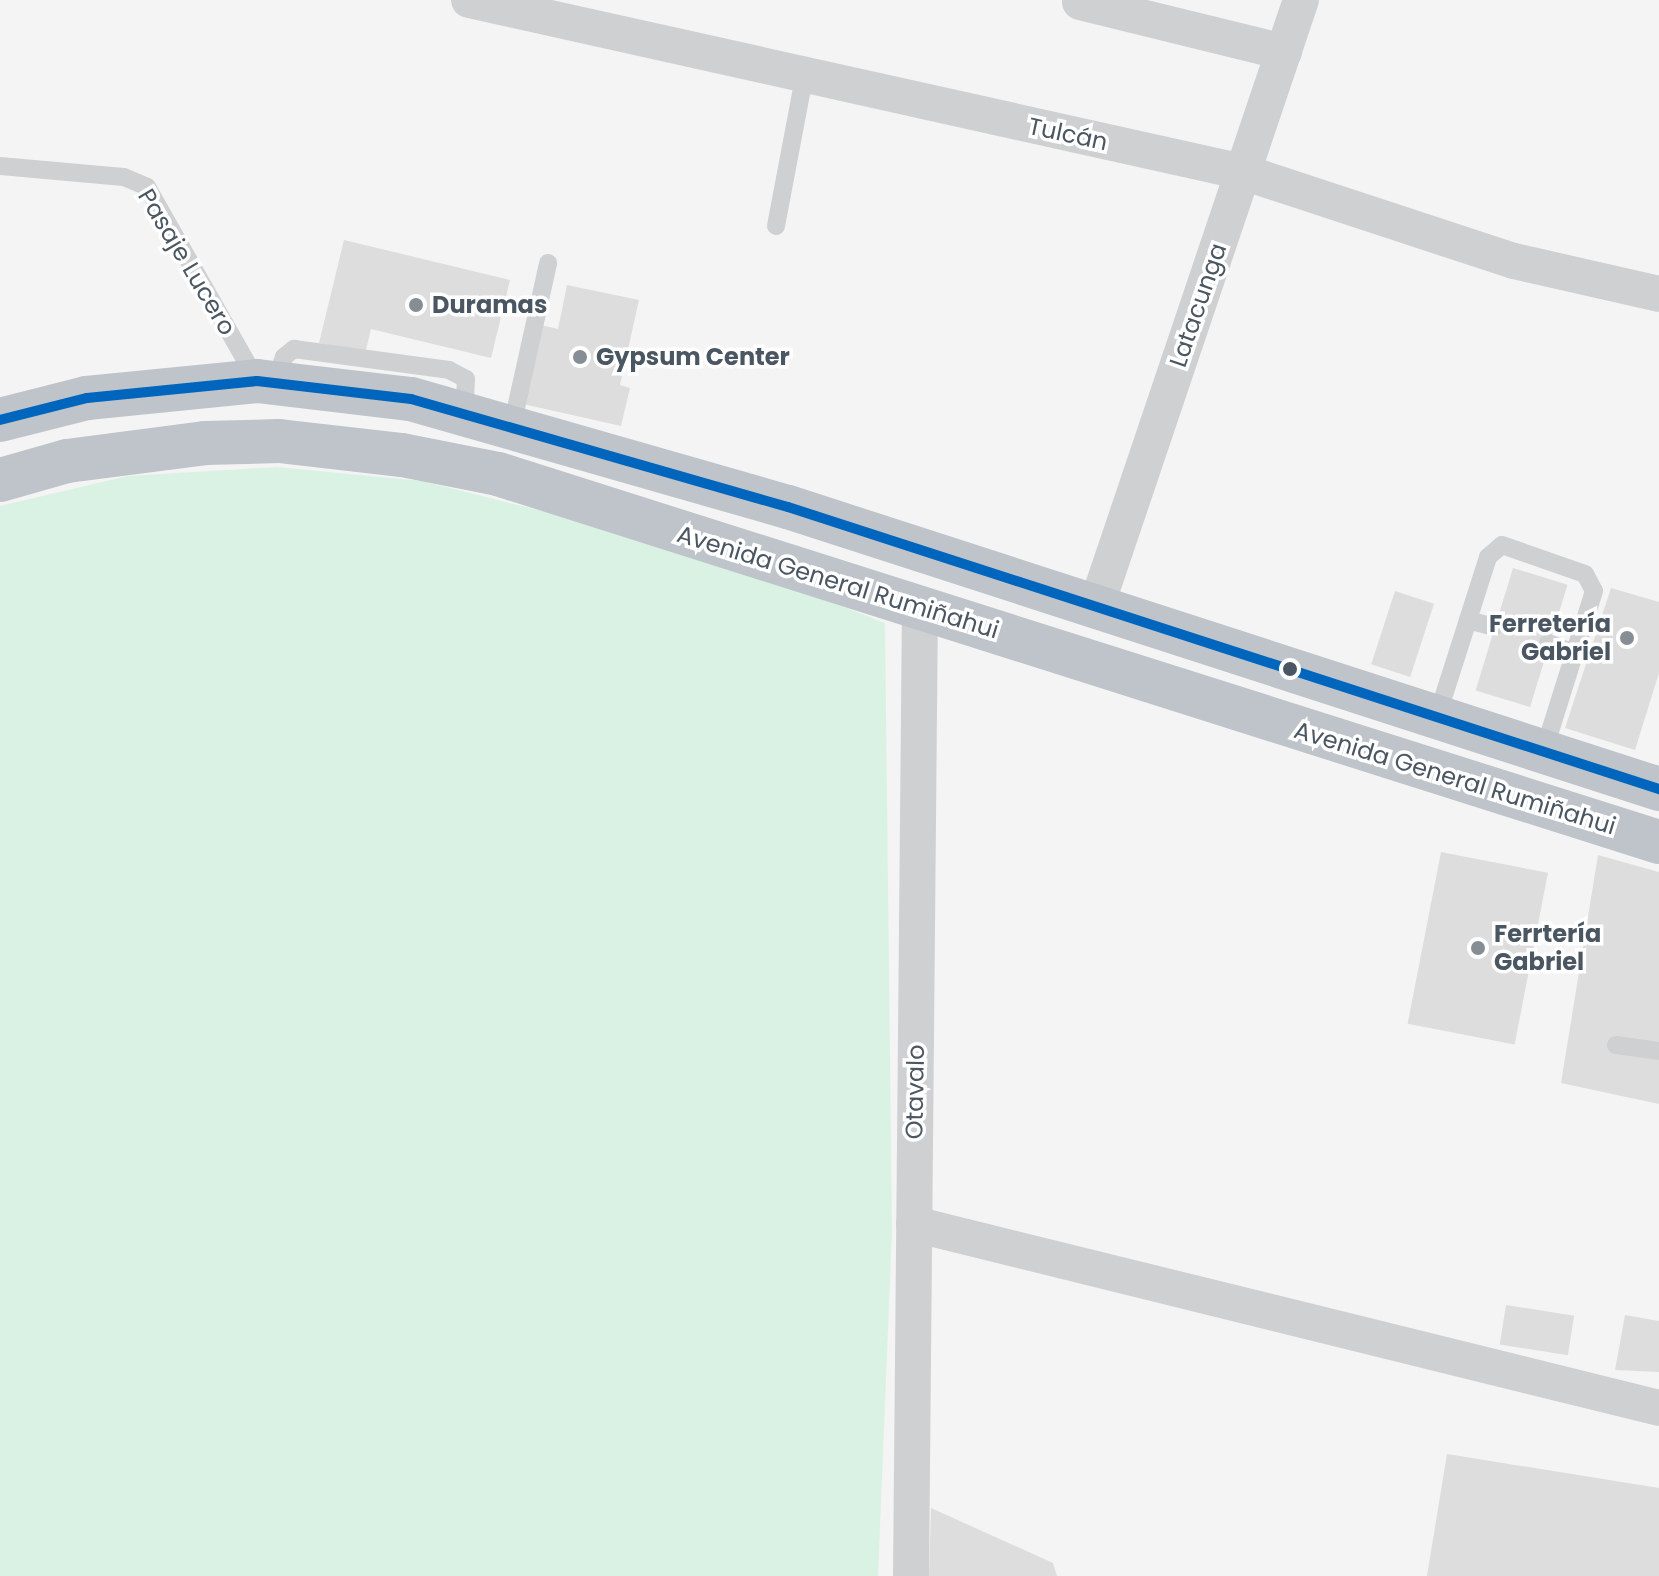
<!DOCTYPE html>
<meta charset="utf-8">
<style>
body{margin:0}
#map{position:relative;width:1659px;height:1576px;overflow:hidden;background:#f4f4f4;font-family:Poppins,sans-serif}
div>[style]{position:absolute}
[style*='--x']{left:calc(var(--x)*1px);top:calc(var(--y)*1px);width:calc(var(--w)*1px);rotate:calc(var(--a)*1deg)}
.green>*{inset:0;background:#d9f2e3}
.building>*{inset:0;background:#ddddde;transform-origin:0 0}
.lane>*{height:18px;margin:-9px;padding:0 9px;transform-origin:9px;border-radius:9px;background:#ced0d2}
.street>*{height:36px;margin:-18px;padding:0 18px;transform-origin:18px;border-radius:18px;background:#ced0d2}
.highway>*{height:44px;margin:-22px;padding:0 22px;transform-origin:22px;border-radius:22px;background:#bec4c9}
.bus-1>*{height:10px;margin:-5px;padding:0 5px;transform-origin:5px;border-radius:5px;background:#0065bd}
.dots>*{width:22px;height:22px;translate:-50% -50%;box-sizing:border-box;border:4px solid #fff;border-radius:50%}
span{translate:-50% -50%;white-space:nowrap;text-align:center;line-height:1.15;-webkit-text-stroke:7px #fff;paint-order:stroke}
.street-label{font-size:24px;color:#4a5661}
.poi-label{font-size:24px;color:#4a5661;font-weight:700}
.left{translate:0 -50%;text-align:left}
.right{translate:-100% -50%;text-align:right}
</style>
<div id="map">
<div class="green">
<i style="clip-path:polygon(277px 467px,422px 481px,574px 519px,792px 587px,885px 623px,892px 1231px,878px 1576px,0 1576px,0 506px,128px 476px)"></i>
</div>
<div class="building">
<i style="clip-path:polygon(344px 240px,510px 280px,491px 358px,371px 329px,365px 354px,319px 343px)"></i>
<i style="clip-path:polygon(567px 285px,639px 300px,620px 385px,630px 388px,621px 426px,523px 404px,541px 325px,558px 329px)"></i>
<i style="left:1513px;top:568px;width:57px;height:128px;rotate:17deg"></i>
<i style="clip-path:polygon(1611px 588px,1659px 602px,1659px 673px,1635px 750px,1565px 728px)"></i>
<i style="left:1395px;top:591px;width:41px;height:77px;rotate:18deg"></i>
<i style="left:1441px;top:852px;width:109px;height:175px;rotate:11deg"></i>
<i style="clip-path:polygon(1598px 855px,1659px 872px,1659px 1104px,1561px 1083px)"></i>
<i style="left:1506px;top:1305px;width:69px;height:40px;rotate:9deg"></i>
<i style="clip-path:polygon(1625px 1315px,1659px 1321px,1659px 1372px,1615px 1370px)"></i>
<i style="clip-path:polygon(1447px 1454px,1659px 1488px,1659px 1576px,1427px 1576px)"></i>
<i style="clip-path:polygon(931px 1508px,1053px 1563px,1057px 1576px,929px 1576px)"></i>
</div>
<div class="lane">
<i style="--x:0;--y:166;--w:124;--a:5.1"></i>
<i style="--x:124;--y:177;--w:25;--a:23"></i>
<i style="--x:147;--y:187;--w:223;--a:60.4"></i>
<i style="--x:776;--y:226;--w:151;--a:-79.3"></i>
<i style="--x:275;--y:382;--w:27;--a:-70"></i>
<i style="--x:284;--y:357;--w:13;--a:-39"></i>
<i style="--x:294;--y:349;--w:156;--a:7.7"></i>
<i style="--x:449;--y:370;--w:19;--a:28"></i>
<i style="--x:466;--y:379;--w:33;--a:93"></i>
<i style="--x:512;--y:426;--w:167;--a:-77.5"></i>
<i style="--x:1468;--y:620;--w:27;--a:15"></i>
<i style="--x:1548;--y:643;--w:28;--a:21"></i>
<i style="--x:1437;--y:717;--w:168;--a:-72.3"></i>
<i style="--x:1488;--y:557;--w:18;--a:-41"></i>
<i style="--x:1502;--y:545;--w:88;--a:19.3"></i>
<i style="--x:1585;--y:574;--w:19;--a:62"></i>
<i style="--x:1594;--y:591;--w:168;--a:107.4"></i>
<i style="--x:1616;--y:1045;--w:43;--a:7.9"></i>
</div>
<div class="street">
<i style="--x:469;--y:0;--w:793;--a:12.53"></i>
<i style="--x:1243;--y:172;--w:285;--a:18.2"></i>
<i style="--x:1514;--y:261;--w:149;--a:12.8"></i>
<i style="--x:1080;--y:2;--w:210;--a:13.8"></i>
<i style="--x:1095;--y:610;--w:644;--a:-71.34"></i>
<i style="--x:914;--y:1224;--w:767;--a:13.87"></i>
<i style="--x:911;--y:1576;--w:968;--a:-89.47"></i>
</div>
<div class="highway">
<i style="--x:0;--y:420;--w:90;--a:-14.2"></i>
<i style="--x:87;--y:398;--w:171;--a:-5.7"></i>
<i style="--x:257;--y:381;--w:155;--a:6.7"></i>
<i style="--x:411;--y:399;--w:392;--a:16"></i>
<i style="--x:788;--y:507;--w:916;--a:17.94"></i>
<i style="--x:0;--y:480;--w:70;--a:-15.8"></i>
<i style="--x:67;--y:461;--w:139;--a:-7.4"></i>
<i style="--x:205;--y:443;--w:74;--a:-1.5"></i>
<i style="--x:279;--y:441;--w:124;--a:6.5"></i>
<i style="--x:402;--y:455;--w:98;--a:11.2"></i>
<i style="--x:498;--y:474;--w:1218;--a:17.59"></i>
</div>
<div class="bus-1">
<i style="--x:0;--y:420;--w:90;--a:-14.2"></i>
<i style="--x:87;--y:398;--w:171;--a:-5.7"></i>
<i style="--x:257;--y:381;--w:155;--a:6.7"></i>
<i style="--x:411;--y:399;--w:392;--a:16"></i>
<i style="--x:788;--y:507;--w:916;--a:17.94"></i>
</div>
<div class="dots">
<i style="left:416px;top:305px;background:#868d94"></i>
<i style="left:580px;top:357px;background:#868d94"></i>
<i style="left:1627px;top:638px;background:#868d94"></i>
<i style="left:1290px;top:669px;background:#4a5661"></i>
<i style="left:1478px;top:948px;background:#868d94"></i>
</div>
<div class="street-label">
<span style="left:1068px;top:134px;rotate:12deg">Tulcán</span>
<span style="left:187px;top:262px;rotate:59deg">Pasaje Lucero</span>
<span style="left:1198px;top:305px;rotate:-71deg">Latacunga</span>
<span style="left:838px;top:582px;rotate:17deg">Avenida General Rumiñahui</span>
<span style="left:1455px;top:778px;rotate:17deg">Avenida General Rumiñahui</span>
<span style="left:915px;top:1092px;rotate:-89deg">Otavalo</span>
</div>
<div class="poi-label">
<span class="left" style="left:432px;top:305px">Duramas</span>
<span class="left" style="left:596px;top:357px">Gypsum Center</span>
<span class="right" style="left:1611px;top:638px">Ferretería<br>Gabriel</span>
<span class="left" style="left:1494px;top:948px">Ferrtería<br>Gabriel</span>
</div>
</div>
